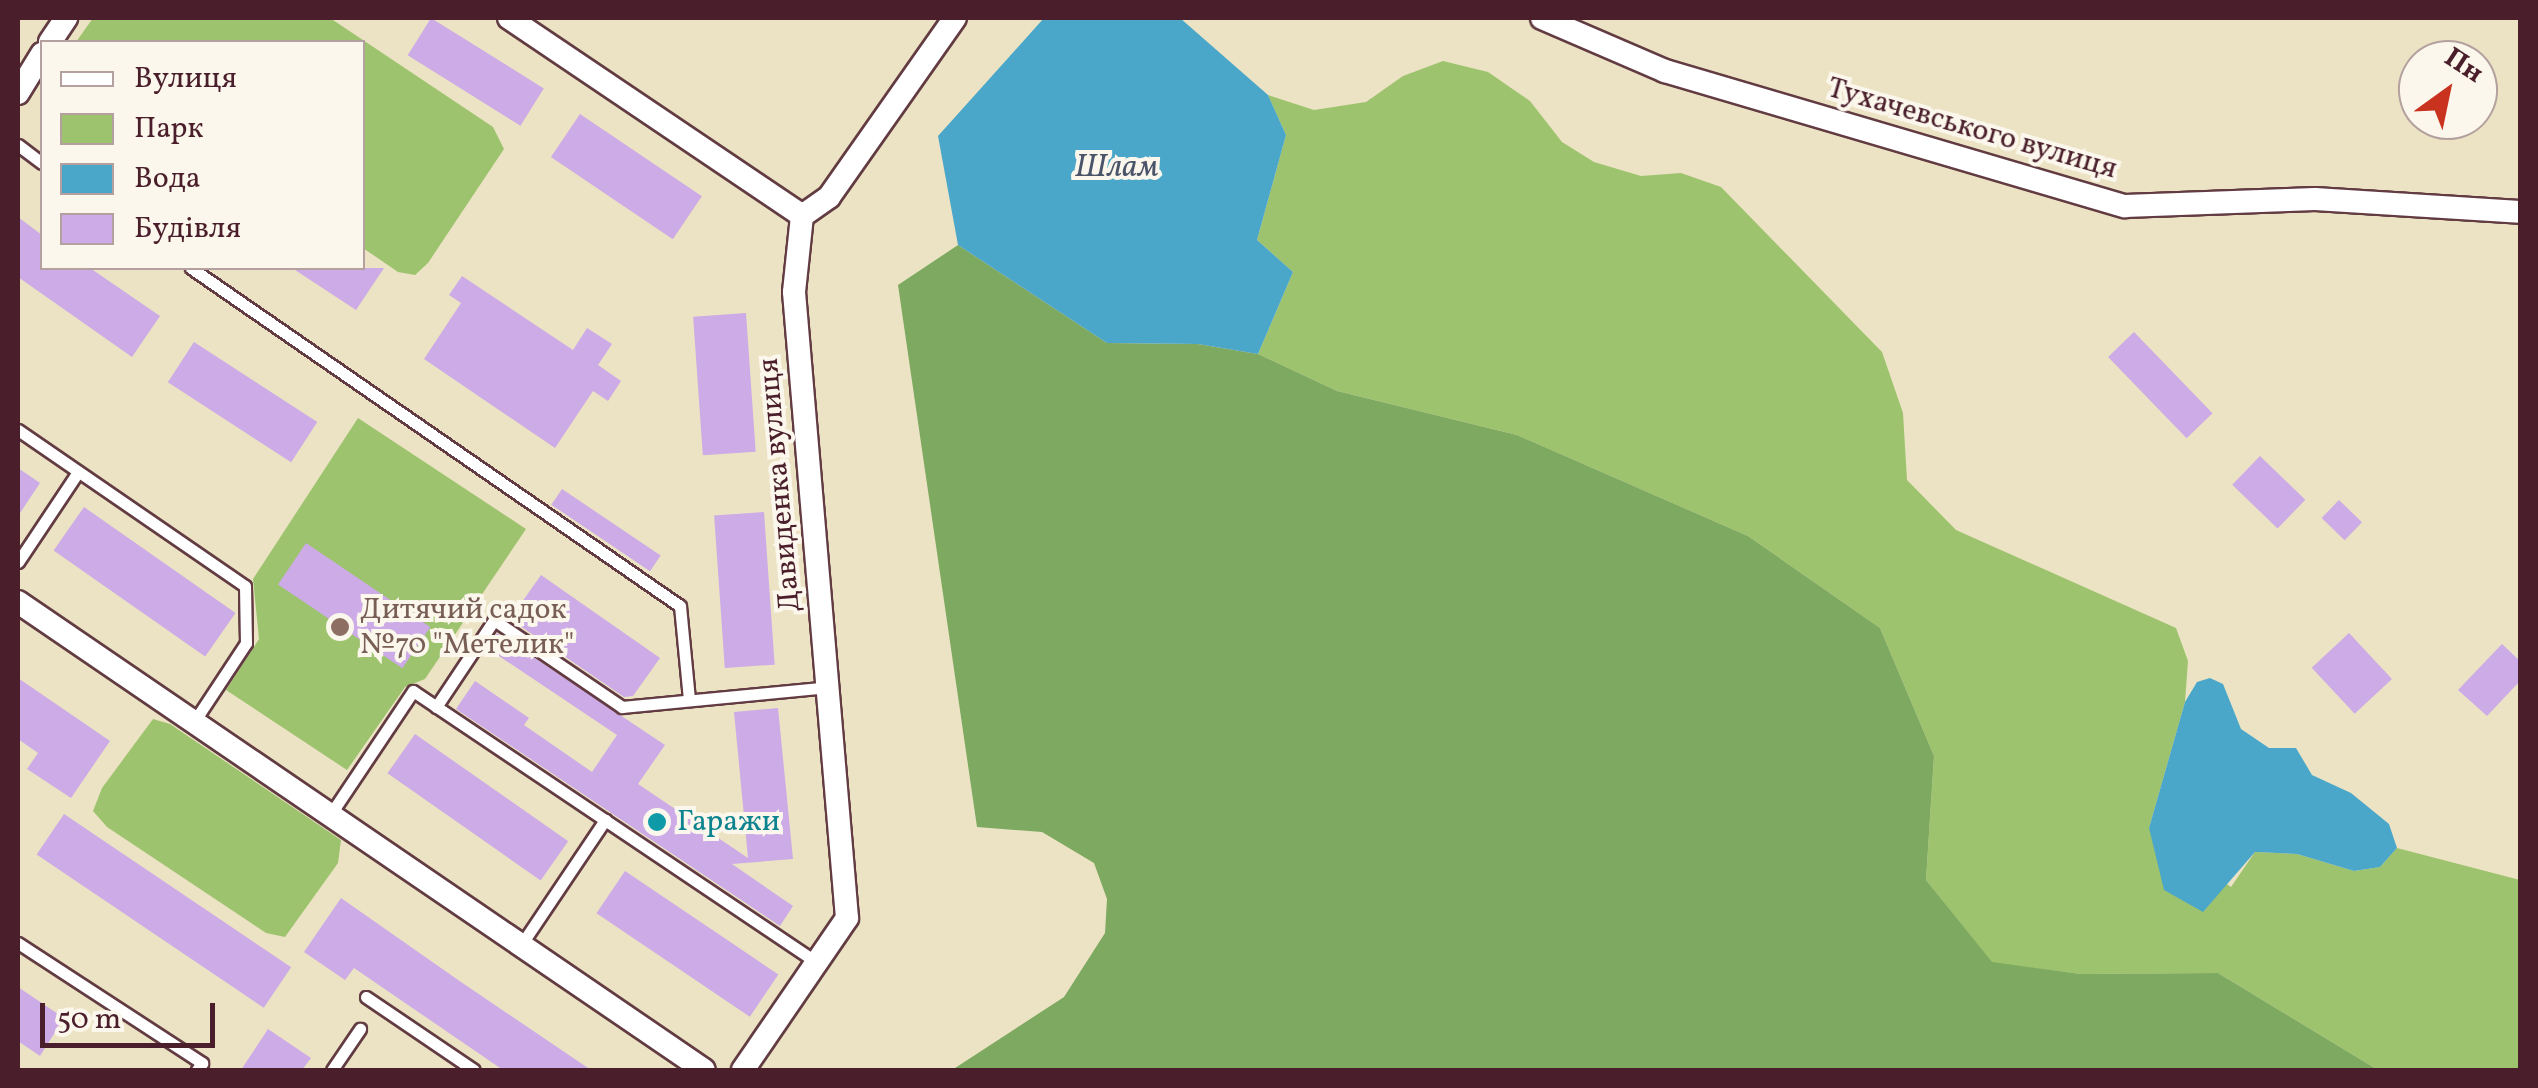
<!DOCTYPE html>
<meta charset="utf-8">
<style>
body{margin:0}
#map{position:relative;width:2538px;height:1088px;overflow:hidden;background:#ece3c4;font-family:Vollkorn,serif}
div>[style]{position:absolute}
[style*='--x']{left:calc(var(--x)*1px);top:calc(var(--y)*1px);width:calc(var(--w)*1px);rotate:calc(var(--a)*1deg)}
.green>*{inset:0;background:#9ec36e}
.forest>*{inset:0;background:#7ea961}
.water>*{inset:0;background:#4aa7c9}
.building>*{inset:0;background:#ccabe6;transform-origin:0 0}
.roads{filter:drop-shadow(2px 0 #623c42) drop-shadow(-2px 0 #623c42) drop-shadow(0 2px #623c42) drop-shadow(0 -2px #623c42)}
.service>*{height:11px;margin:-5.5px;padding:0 5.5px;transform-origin:5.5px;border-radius:5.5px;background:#fff}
.minor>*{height:22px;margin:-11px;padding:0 11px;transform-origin:11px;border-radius:11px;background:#fff}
.dots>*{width:28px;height:28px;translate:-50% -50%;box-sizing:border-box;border:5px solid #fbf7ec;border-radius:50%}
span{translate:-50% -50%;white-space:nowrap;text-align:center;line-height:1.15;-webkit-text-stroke:8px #fbf7ec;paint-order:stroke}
.street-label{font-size:30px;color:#4a1f2b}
.education-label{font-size:30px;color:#785e54}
.left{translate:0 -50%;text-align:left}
.culture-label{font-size:30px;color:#0d838f}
.water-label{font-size:32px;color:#4a556a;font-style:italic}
.frame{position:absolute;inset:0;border:20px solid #4a1f2b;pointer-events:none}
.legend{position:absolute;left:40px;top:40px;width:325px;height:230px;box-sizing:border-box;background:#fbf7ec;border:2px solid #b4a19f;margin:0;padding:12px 18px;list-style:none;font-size:30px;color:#4a1f2b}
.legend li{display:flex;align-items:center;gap:20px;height:50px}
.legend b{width:50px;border:2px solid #b4a19f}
.north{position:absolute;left:2398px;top:40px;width:100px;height:100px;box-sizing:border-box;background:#fbf7ec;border:2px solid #b4a19f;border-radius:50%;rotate:33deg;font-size:28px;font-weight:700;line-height:40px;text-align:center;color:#4a1f2b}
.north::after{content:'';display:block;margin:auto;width:35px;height:45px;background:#c8321e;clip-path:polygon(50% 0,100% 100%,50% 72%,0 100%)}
.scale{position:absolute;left:40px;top:1003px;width:175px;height:45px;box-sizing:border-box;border:5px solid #4a1f2b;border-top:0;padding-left:12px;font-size:30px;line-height:35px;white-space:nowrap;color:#4a1f2b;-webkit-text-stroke:8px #fbf7ec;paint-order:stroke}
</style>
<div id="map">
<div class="green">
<i style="clip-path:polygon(93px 18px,330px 18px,493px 127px,504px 149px,428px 263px,415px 275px,398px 272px,363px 248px,362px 42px,76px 42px)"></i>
<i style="clip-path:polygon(1443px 61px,1488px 72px,1530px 101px,1562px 142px,1594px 162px,1641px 176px,1681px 173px,1721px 187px,1882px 352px,1903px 413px,1907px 480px,1956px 530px,2176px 628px,2188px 661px,2185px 702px,2149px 828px,2231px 887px,2255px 852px,2297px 854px,2354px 871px,2380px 867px,2397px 848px,2520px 880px,2520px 1070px,2378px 1070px,2218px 973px,2081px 974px,1992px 963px,1926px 880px,1934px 756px,1880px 628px,1748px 536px,1517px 435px,1337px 391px,1258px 354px,1293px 272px,1257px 240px,1286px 135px,1268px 95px,1314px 110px,1366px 102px,1403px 76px)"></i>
<i style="clip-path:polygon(358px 418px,526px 529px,425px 679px,405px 687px,347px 770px,226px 690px,259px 639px,253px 579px)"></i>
<i style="clip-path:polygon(153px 719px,170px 724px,341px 840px,338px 863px,285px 937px,266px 933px,107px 827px,93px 811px,102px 788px)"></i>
</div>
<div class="forest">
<i style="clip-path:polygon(958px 245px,1107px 343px,1198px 344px,1258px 354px,1337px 391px,1517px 435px,1748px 536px,1880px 628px,1934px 756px,1926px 880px,1992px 962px,2081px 974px,2218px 973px,2378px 1070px,952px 1070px,1064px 997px,1105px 933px,1107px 899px,1094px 863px,1042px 832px,977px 827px,898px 285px)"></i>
</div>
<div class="water">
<i style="clip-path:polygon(1044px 18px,1180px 18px,1268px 95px,1286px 135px,1257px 240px,1293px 272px,1258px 354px,1198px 344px,1107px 343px,958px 245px,938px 136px)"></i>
<i style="clip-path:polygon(2210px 678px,2223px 684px,2241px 729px,2269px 748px,2296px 748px,2312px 775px,2351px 793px,2389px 824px,2397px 848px,2380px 867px,2354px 871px,2297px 854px,2255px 852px,2203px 912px,2164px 890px,2149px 828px,2185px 702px,2197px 682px)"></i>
</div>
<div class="building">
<i style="left:431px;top:18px;width:133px;height:44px;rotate:32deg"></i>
<i style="left:580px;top:114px;width:147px;height:52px;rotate:34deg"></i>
<i style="clip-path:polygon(18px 217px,42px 235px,42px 268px,90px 268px,160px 316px,132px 357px,18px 277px)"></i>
<i style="clip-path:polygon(292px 268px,384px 268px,356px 310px)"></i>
<i style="clip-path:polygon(462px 276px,573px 350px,587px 328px,612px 344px,598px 365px,621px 381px,608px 401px,593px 391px,555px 448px,424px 359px,461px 303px,449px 295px)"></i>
<i style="left:746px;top:313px;width:139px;height:53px;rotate:86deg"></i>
<i style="left:2134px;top:332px;width:113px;height:36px;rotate:46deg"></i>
<i style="left:194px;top:342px;width:147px;height:48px;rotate:33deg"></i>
<i style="left:2260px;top:456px;width:63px;height:40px;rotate:44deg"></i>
<i style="clip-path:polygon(18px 468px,40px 483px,18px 516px)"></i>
<i style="left:562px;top:489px;width:119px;height:19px;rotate:34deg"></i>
<i style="left:2339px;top:500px;width:32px;height:25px;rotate:44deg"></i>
<i style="left:84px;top:507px;width:185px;height:53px;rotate:35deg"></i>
<i style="left:764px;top:512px;width:153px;height:50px;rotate:86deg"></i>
<i style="left:306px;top:543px;width:150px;height:50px;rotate:34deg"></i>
<i style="clip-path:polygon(541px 575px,660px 658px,633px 696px,624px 697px,510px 619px)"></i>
<i style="clip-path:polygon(497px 633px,665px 745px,638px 784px,748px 858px,734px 712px,778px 708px,793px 859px,732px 864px,793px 906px,780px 926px,456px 709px,475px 681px,529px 718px,524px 725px,592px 772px,617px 735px,487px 648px)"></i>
<i style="left:2349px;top:633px;width:63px;height:51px;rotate:47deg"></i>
<i style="clip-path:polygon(2502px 644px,2520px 661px,2520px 681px,2487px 716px,2458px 690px)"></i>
<i style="clip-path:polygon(18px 678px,110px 741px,71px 798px,27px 769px,38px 753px,18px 739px)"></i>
<i style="left:415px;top:734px;width:187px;height:48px;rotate:35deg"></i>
<i style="left:64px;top:814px;width:274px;height:49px;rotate:34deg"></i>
<i style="left:625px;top:871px;width:185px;height:51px;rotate:34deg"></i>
<i style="clip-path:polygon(341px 898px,461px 982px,591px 1070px,503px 1070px,354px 968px,345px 980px,304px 952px)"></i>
<i style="clip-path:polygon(18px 987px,64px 1018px,40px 1056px,18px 1041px)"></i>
<i style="clip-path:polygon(268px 1029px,311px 1058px,302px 1070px,241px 1070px)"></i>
</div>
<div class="roads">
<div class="service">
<i style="--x:18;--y:145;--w:30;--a:37"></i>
<i style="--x:191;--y:268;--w:594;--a:34.65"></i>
<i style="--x:680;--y:606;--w:94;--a:84.5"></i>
<i style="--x:18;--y:430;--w:275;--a:34.5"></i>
<i style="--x:245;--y:586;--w:57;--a:89"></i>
<i style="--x:246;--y:643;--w:95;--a:123.4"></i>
<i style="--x:18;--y:562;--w:108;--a:-56.3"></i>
<i style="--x:436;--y:707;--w:105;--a:-56.3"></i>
<i style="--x:494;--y:620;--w:155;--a:34.2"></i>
<i style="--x:622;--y:707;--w:207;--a:-5.5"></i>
<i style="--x:330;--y:815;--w:149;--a:-56.2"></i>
<i style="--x:413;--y:691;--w:486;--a:33.9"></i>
<i style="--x:18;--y:943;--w:220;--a:33.1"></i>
<i style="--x:202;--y:1063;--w:9;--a:126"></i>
<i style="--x:521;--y:945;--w:151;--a:-56.1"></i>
<i style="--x:366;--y:997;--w:130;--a:34.1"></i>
<i style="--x:332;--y:1070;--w:50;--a:-55.7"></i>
</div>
<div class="minor">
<i style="--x:509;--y:18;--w:354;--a:34"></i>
<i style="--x:1542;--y:18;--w:134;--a:23.3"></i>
<i style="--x:1665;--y:71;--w:479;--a:16.4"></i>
<i style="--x:2125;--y:206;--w:190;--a:-2.1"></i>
<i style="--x:2315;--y:199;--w:205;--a:3.6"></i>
<i style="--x:50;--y:42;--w:29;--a:-56"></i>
<i style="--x:18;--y:93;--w:46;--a:-58.4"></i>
<i style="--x:802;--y:216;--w:33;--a:-35"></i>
<i style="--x:829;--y:197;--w:219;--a:-54.9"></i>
<i style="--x:18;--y:602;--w:830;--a:34.3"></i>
<i style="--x:743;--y:1070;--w:184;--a:-55.6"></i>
<i style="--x:847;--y:918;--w:628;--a:-94.84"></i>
<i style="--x:794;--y:292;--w:76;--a:-84"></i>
</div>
</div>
<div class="dots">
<i style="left:340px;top:627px;background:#8d6e63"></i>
<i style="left:657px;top:822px;background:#0f9aa8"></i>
</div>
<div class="street-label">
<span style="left:1972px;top:129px;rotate:16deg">Тухачевського вулиця</span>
<span style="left:780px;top:485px;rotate:-95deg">Давиденка вулиця</span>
</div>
<div class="education-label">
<span class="left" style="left:360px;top:627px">Дитячий садок<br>№70 "Метелик"</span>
</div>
<div class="culture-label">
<span class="left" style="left:677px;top:822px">Гаражи</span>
</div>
<div class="water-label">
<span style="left:1117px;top:168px">Шлам</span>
</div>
<div class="frame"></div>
<ul class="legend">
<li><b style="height:12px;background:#fff"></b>Вулиця</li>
<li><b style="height:28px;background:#9ec36e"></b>Парк</li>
<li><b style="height:28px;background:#4aa7c9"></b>Вода</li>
<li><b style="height:28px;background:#ccabe6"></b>Будівля</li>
</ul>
<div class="north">Пн</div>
<div class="scale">50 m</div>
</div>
